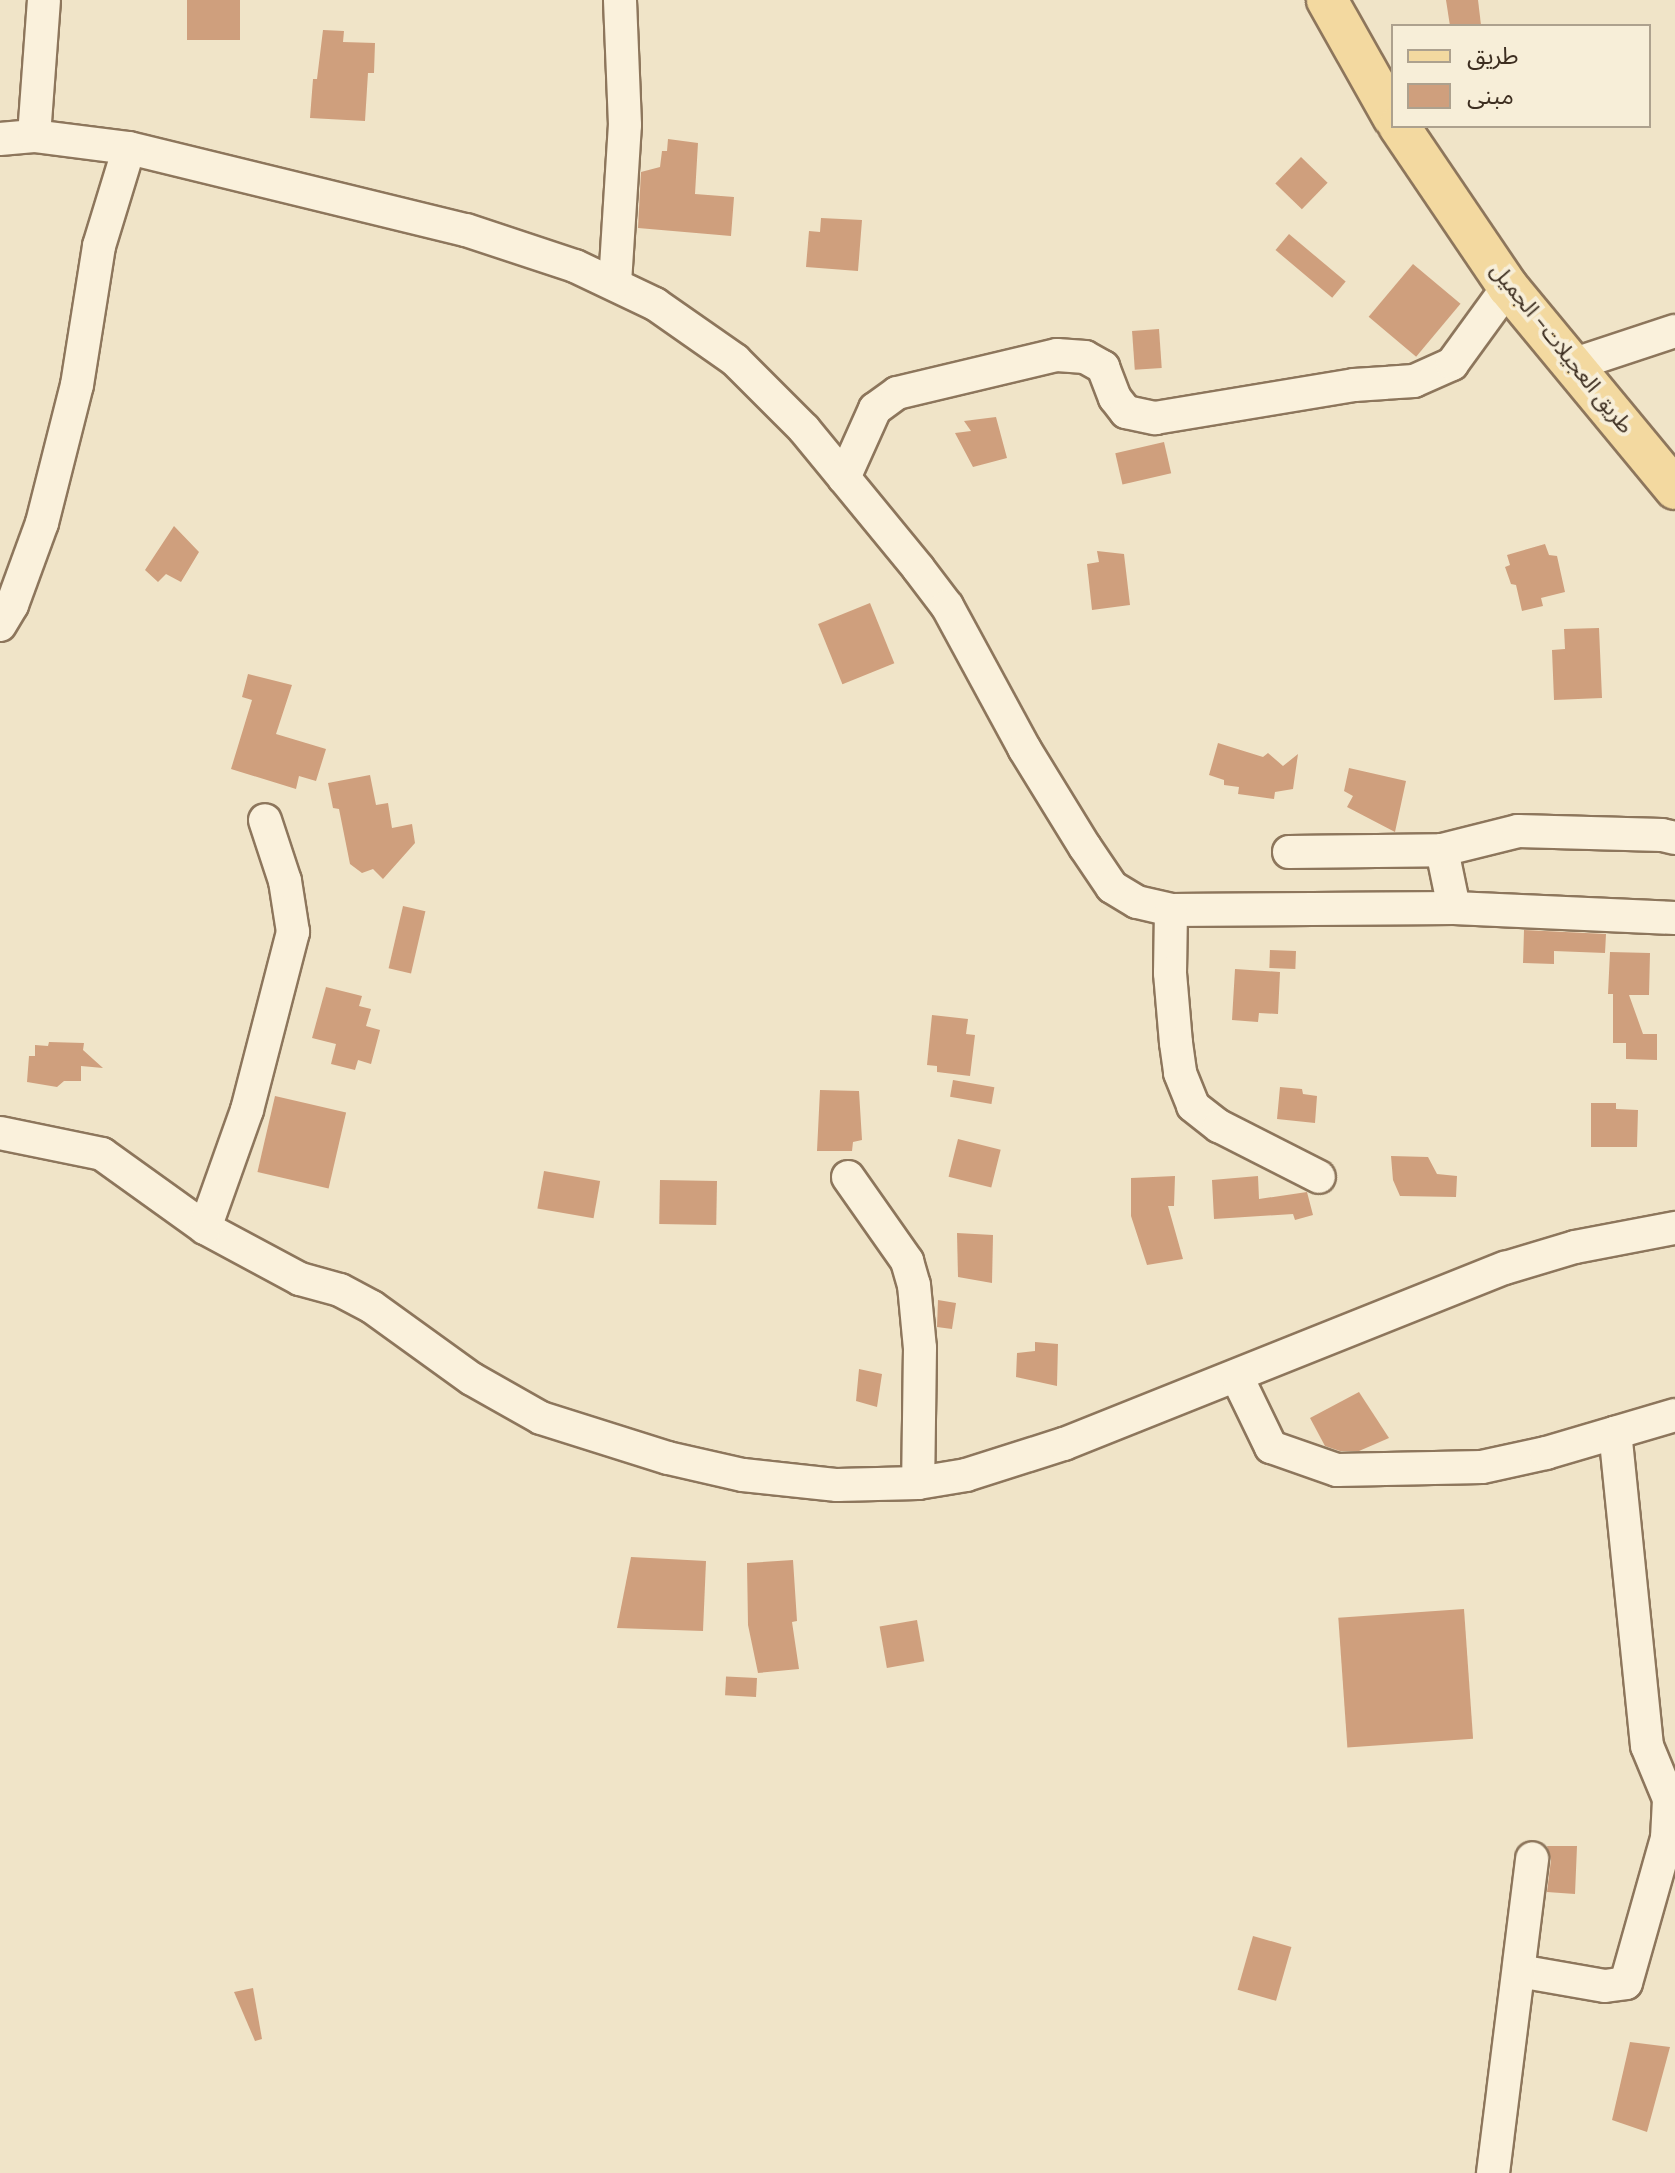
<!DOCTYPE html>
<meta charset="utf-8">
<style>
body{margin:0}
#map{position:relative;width:1675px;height:2173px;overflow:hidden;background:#f0e4c8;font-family:Merriweather,"Noto Sans Arabic",serif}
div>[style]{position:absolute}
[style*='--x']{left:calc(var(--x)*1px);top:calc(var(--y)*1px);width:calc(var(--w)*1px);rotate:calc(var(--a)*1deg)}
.building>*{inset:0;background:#cf9f7d;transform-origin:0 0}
.roads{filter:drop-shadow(2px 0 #8d765c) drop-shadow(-2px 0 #8d765c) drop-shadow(0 2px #8d765c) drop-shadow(0 -2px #8d765c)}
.minor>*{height:32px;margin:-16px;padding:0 16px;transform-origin:16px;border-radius:16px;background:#faf1dc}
.major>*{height:40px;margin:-20px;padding:0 20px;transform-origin:20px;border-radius:20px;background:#f3d9a0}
span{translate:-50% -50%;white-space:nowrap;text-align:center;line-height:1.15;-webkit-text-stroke:8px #f7eed8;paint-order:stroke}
.street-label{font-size:22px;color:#3d2e20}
.legend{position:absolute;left:1391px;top:24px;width:260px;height:104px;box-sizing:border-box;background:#f7eed8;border:2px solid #ada18e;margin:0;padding:10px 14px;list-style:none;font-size:24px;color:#3d2e20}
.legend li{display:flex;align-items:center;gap:16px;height:40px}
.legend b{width:40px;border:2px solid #ada18e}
</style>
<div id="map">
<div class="building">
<i style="left:187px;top:0;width:53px;height:40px"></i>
<i style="clip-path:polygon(1446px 0,1478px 0,1481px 25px,1450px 26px)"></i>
<i style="clip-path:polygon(323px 30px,344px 31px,343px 42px,375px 43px,374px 73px,368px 73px,365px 121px,310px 118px,313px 79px,317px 79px)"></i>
<i style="clip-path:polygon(668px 139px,698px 143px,695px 194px,734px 197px,731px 236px,638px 228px,641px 172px,660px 167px,662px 151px,667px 151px)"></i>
<i style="left:1301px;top:157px;width:37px;height:37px;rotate:44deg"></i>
<i style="clip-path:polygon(821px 218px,862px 220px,858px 271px,806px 267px,809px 231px,820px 232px)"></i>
<i style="left:1289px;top:234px;width:74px;height:21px;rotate:40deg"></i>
<i style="left:1413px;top:264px;width:62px;height:69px;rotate:40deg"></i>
<i style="left:1159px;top:329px;width:39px;height:27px;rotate:86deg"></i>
<i style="clip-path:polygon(996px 417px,1007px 458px,973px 467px,955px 433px,971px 431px,964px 421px)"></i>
<i style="left:1164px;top:442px;width:32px;height:50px;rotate:77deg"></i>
<i style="clip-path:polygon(174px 526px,199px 552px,181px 582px,166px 574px,158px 582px,145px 570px)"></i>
<i style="clip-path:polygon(1545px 544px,1549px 555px,1557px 556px,1565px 592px,1541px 598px,1543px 606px,1522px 611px,1516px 585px,1511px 584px,1505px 567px,1510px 565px,1507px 555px)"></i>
<i style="clip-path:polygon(1097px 551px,1124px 554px,1130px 605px,1092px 610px,1087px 564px,1099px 562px)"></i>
<i style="left:870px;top:603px;width:65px;height:56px;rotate:68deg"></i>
<i style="clip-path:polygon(1599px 628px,1602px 698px,1554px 700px,1552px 650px,1565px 649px,1564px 629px)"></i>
<i style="clip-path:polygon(248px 674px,292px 685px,276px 734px,326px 749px,316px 781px,299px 776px,296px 789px,231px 769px,252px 700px,242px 697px)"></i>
<i style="clip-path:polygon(1218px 743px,1263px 757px,1268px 753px,1283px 766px,1298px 754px,1293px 789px,1275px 792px,1274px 799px,1238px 794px,1239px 787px,1224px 785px,1224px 780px,1209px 775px)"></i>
<i style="clip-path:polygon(1349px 768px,1406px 781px,1395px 832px,1347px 807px,1353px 796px,1344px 791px)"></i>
<i style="clip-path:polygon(370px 775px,376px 805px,388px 803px,392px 828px,412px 824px,415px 843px,383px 879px,373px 869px,362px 873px,350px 864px,339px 809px,333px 808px,328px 783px)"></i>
<i style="left:403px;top:906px;width:23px;height:64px;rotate:13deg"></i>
<i style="clip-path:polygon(1524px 930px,1606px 934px,1605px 953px,1554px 951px,1554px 964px,1523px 963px)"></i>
<i style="left:1270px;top:950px;width:26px;height:18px;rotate:2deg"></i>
<i style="clip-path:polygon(1610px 952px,1650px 953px,1649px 995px,1629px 995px,1643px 1034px,1657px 1034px,1657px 1060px,1626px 1059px,1626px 1043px,1613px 1043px,1613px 994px,1608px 994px)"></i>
<i style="clip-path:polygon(1235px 969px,1280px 972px,1278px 1014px,1259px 1013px,1258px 1022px,1232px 1020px)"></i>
<i style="clip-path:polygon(326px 987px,362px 996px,359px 1006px,371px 1009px,366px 1026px,380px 1030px,371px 1064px,358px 1060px,355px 1070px,331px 1064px,336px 1044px,312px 1038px)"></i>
<i style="clip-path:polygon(932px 1015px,968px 1019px,966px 1034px,975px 1035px,970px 1076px,937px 1072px,937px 1066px,927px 1065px)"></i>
<i style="clip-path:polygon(49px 1042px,84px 1043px,83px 1050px,103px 1068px,81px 1066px,81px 1081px,64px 1081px,57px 1087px,27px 1082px,29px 1056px,35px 1056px,35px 1045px,48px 1046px)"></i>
<i style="left:953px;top:1080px;width:42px;height:17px;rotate:10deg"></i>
<i style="clip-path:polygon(1280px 1087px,1302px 1089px,1303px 1094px,1317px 1096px,1315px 1123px,1277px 1119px)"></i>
<i style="clip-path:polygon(820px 1090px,859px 1091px,862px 1140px,853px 1142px,852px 1151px,817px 1151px)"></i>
<i style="left:275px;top:1096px;width:73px;height:78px;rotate:13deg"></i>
<i style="clip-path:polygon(1591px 1103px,1616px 1103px,1616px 1109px,1638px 1110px,1637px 1147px,1591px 1147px)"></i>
<i style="left:958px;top:1139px;width:44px;height:39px;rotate:14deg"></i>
<i style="clip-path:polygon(1391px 1156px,1428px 1157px,1437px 1174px,1457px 1176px,1456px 1197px,1400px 1196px,1393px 1180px)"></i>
<i style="left:544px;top:1171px;width:57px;height:38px;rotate:10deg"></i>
<i style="clip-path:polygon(1175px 1176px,1174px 1206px,1168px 1206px,1183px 1259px,1147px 1265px,1131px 1216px,1131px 1178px)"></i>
<i style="clip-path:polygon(1258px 1176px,1259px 1199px,1307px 1192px,1313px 1215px,1295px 1220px,1293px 1214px,1214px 1219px,1212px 1180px)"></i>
<i style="left:660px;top:1180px;width:57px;height:44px;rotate:1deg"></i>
<i style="clip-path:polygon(957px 1233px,993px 1235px,992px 1283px,958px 1277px)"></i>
<i style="clip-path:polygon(938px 1300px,956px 1303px,952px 1329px,937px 1327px)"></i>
<i style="clip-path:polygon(1035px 1342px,1058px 1344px,1057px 1386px,1016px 1377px,1017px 1353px,1035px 1351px)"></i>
<i style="clip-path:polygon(859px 1369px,882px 1374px,877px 1407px,856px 1401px)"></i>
<i style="clip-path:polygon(1359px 1392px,1389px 1438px,1359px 1451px,1340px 1451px,1325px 1446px,1310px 1418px)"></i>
<i style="clip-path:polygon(631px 1557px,706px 1561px,703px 1631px,617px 1628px)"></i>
<i style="clip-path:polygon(793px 1560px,797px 1621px,792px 1622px,799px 1669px,758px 1673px,748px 1625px,747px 1563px)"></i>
<i style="left:1464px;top:1609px;width:130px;height:126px;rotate:86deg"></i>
<i style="left:917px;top:1620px;width:42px;height:38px;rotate:80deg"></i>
<i style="left:757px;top:1678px;width:19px;height:31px;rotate:93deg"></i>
<i style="clip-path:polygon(1547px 1846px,1577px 1846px,1575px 1894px,1547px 1892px,1551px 1860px)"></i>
<i style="left:1253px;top:1936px;width:40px;height:56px;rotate:16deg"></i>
<i style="clip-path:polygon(253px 1988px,262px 2039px,255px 2041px,234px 1992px)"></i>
<i style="clip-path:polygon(1630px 2042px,1670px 2047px,1647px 2132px,1612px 2120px)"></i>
</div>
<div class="roads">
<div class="minor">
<i style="--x:34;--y:136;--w:136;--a:-85.8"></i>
<i style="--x:0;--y:139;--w:34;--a:-5"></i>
<i style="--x:34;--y:136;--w:96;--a:7.2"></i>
<i style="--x:129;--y:148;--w:347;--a:13.7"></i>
<i style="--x:466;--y:230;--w:115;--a:18.3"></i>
<i style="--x:575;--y:266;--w:89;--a:25.4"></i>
<i style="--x:655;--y:304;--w:98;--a:35"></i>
<i style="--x:735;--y:360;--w:98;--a:45"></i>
<i style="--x:804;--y:429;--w:180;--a:50.6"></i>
<i style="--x:918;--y:568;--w:48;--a:52.7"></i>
<i style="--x:947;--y:606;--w:162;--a:61.5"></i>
<i style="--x:1024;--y:748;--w:116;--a:58.4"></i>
<i style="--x:1085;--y:847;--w:48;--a:56"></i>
<i style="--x:1112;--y:887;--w:29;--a:31"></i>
<i style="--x:1137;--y:902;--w:35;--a:13"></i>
<i style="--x:1171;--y:910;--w:283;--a:-0.4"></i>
<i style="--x:1454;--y:908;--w:221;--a:2.6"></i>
<i style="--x:615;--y:283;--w:158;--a:-86.4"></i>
<i style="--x:625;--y:125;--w:125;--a:-92.3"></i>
<i style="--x:1575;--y:364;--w:105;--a:-18.3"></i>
<i style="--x:844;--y:478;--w:76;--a:-65.8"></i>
<i style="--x:875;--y:409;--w:27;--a:-36"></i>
<i style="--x:897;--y:393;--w:164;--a:-13.4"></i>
<i style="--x:1057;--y:355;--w:28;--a:4"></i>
<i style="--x:1085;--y:357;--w:21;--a:29"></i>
<i style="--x:1103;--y:367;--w:33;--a:69"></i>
<i style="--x:1115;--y:398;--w:18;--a:52"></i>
<i style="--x:1126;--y:412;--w:30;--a:12"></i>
<i style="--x:1155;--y:418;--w:202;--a:-9.4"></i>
<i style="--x:1354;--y:385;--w:60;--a:-3.8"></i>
<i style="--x:1414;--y:381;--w:42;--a:-24.1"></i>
<i style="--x:1452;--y:364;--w:95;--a:-54"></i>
<i style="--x:0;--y:625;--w:23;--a:-59"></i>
<i style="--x:12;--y:605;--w:87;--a:-69.9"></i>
<i style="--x:42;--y:523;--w:142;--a:-75.8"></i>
<i style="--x:77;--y:385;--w:141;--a:-81"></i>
<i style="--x:99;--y:246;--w:102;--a:-73"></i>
<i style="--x:1442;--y:850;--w:59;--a:78.3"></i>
<i style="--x:1289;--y:852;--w:153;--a:-0.7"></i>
<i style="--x:1442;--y:850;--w:78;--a:-14"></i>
<i style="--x:1518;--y:831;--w:144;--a:1.6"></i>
<i style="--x:1662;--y:835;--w:13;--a:13"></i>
<i style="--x:1171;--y:910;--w:63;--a:90.9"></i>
<i style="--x:1170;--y:973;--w:70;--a:85.1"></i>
<i style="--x:1176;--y:1043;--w:30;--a:82"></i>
<i style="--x:1180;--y:1073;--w:35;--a:68"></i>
<i style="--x:1193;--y:1106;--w:33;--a:38"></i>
<i style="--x:1219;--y:1126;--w:112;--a:27"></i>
<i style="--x:0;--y:1133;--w:104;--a:11.6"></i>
<i style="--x:102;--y:1154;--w:127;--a:35.7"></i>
<i style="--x:205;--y:1228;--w:108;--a:28.2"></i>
<i style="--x:300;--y:1279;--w:41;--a:15.4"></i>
<i style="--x:340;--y:1290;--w:36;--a:28"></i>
<i style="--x:372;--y:1307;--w:123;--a:35.8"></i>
<i style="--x:472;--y:1379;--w:79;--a:29.5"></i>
<i style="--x:541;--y:1418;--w:133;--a:17.5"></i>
<i style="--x:668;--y:1458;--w:77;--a:12.8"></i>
<i style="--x:743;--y:1475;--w:95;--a:6.1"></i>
<i style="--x:837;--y:1485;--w:81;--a:-1.4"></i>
<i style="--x:918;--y:1483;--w:49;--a:-9.5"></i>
<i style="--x:966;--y:1475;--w:103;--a:-17.6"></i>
<i style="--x:1064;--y:1444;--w:475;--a:-21.8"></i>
<i style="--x:1505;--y:1268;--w:73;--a:-16.7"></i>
<i style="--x:1575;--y:1247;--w:102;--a:-10.8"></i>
<i style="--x:848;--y:1177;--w:103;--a:54.9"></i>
<i style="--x:907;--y:1261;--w:25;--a:74"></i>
<i style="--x:914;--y:1285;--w:63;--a:84.6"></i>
<i style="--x:920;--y:1348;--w:135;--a:90.8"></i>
<i style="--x:205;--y:1228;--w:125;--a:-70.4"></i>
<i style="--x:247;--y:1110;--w:184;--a:-75.5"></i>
<i style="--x:293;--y:932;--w:52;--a:-98.9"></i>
<i style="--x:285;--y:881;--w:64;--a:-108.2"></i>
<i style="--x:1237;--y:1377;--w:78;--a:64.1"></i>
<i style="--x:1271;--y:1447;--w:70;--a:19.2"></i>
<i style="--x:1337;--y:1470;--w:145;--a:-1.2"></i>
<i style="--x:1482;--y:1467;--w:66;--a:-12.3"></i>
<i style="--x:1546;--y:1453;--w:134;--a:-16.4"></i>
<i style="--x:1519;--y:1971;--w:87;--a:9.9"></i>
<i style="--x:1605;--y:1986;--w:21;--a:-8"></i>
<i style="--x:1626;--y:1983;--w:151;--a:-74.2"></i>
<i style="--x:1667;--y:1838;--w:39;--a:-87"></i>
<i style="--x:1669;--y:1799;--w:57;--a:-112.5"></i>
<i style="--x:1647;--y:1746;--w:315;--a:-95.8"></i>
<i style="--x:1493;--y:2173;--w:317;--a:-82.9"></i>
</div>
<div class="major">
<i style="--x:1327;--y:0;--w:134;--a:60.6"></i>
<i style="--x:1399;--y:126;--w:194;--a:55.9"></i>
<i style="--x:1508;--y:287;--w:262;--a:50.4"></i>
</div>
</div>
<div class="street-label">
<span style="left:1562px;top:348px;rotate:51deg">طريق العجيلات- الجميل</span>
</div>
<ul class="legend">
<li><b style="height:10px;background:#f3d9a0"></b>طريق</li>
<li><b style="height:22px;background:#cf9f7d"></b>مبنى</li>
</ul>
</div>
